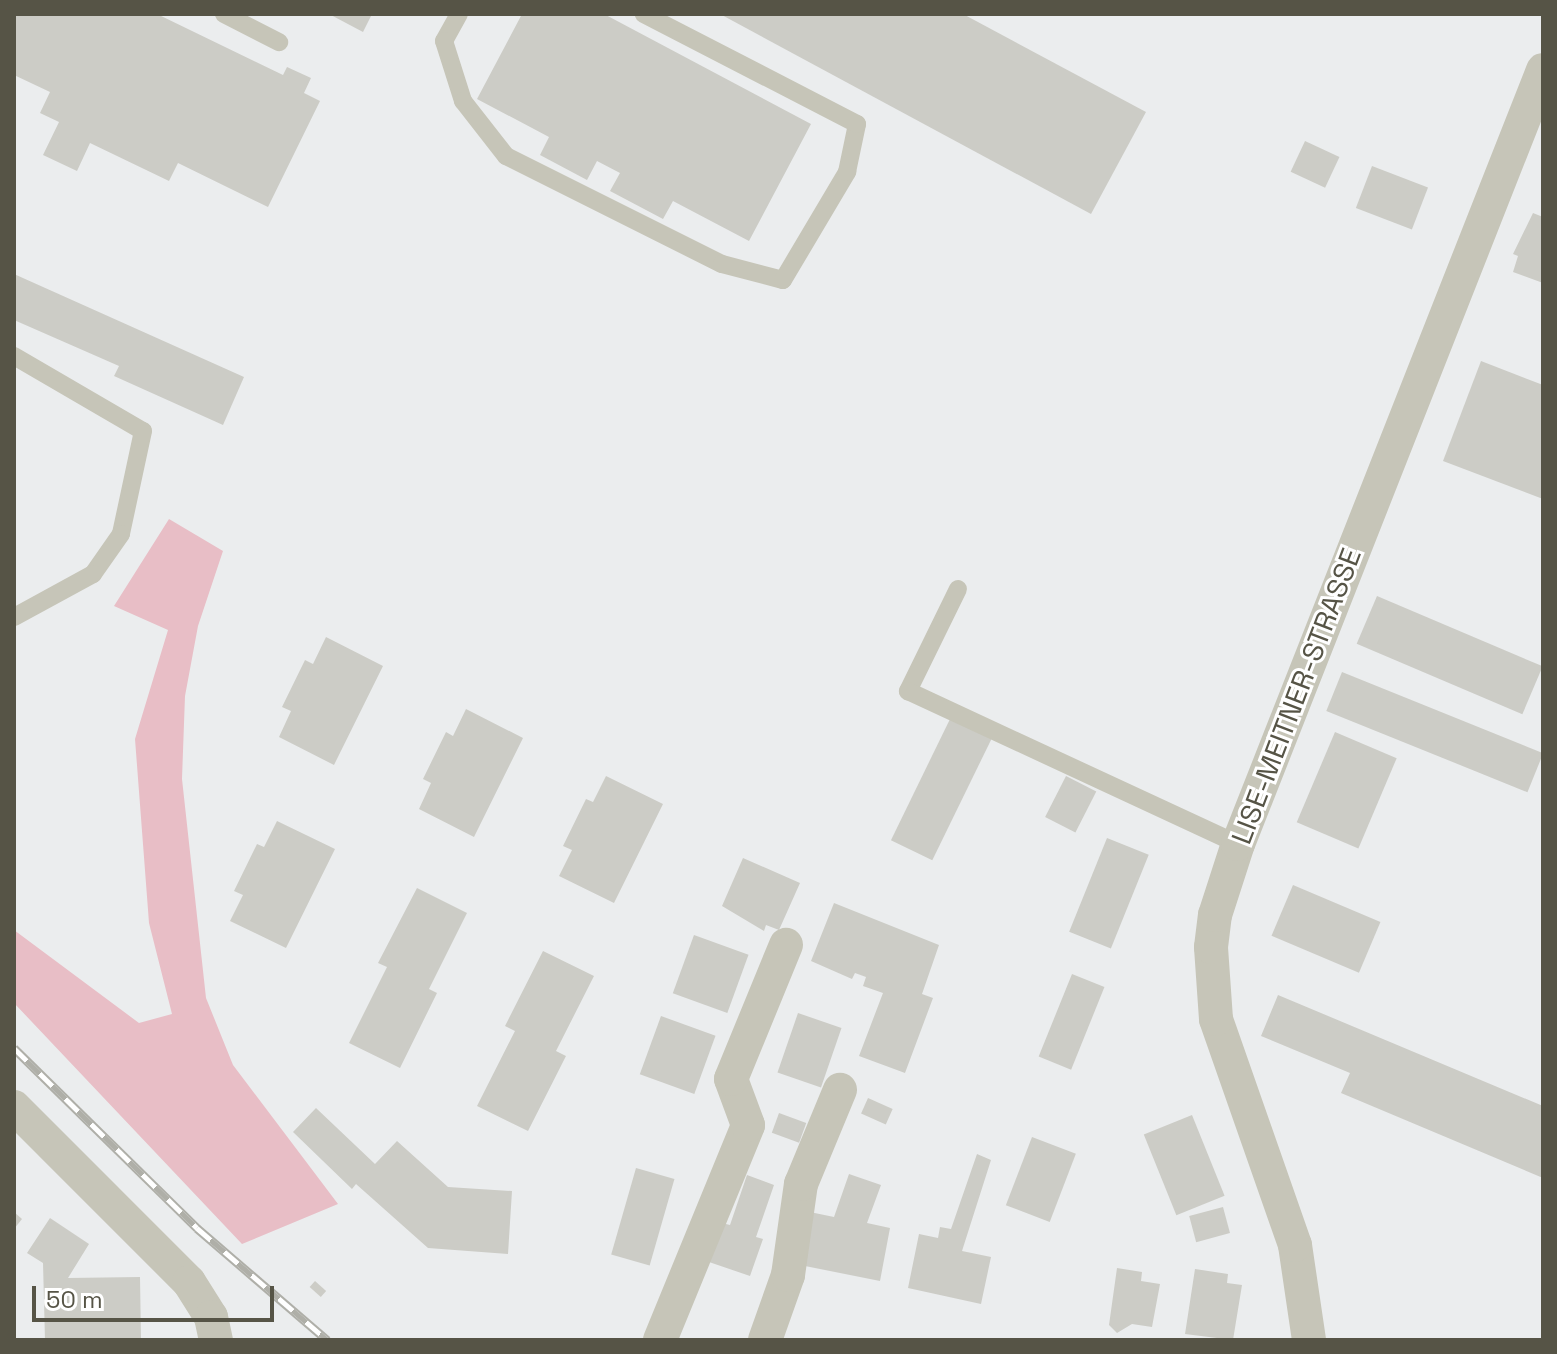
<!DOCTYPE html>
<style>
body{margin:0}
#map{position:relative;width:1557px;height:1354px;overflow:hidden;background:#ebedee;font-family:"Space Grotesk",sans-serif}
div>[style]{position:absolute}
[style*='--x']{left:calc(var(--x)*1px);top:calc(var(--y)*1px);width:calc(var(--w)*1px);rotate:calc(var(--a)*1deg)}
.green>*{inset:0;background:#e8bec6}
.building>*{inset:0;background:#ccccc6;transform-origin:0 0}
.service>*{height:18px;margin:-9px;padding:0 9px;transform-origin:9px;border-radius:9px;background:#c6c5b8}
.minor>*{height:34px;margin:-17px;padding:0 17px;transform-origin:17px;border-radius:17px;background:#c6c5b8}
.rail>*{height:9px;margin-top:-4.5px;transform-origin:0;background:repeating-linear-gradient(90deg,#fff 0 18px,#afafa8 0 36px);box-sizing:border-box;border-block:2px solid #afafa8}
span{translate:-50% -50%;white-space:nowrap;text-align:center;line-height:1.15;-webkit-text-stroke:6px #fff;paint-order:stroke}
.street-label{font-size:28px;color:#565446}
.frame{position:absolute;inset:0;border:16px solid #565446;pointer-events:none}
.scale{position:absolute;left:32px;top:1286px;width:242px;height:36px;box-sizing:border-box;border:4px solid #565446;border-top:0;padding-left:10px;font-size:24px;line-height:28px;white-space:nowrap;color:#565446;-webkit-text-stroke:6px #fff;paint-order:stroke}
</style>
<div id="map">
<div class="green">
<i style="clip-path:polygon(169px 519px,223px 551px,198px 626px,185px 696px,182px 779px,206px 998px,233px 1065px,338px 1204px,242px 1244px,14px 1003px,14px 930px,139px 1023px,172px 1014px,149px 923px,135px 739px,168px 630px,114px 606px)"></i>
</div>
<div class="building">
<i style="clip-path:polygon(14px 14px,157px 14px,283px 75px,287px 67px,311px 78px,304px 93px,320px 101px,268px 207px,178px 163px,169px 181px,90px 143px,77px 171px,43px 155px,59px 122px,40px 113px,50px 92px,14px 75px)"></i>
<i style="clip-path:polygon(329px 14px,372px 14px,363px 32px)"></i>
<i style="clip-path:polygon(522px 14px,604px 14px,811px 124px,749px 241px,673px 201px,663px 219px,610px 191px,620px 173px,597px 161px,587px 180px,540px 155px,549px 137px,477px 99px)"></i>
<i style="clip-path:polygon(720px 14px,963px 14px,1146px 112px,1091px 214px)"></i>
<i style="left:1305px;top:141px;width:38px;height:34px;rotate:25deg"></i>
<i style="left:1372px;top:166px;width:60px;height:45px;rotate:21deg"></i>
<i style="clip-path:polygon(1533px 213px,1543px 217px,1543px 283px,1513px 272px,1518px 256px,1513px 254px)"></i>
<i style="clip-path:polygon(14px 274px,244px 377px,223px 425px,114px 376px,119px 366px,14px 320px)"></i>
<i style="clip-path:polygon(1481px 361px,1543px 385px,1543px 499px,1443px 461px)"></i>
<i style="left:1377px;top:596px;width:180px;height:52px;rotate:23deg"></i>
<i style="clip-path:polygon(326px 637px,383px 666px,334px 765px,279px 737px,291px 711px,282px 707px,305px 660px,313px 664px)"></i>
<i style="left:1342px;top:672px;width:217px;height:42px;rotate:22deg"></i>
<i style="clip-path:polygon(466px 709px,523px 738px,474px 837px,419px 809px,431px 783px,423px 779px,446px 732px,453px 736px)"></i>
<i style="left:951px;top:717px;width:46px;height:137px;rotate:26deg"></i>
<i style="left:1335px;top:732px;width:67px;height:98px;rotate:23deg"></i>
<i style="clip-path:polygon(606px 776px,663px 804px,614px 903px,559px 876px,572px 850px,563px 846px,586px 799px,593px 802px)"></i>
<i style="left:1066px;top:776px;width:34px;height:46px;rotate:27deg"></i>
<i style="clip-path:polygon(277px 821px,335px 849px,286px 948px,230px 921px,243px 895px,234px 891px,257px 844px,264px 847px)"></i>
<i style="left:1107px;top:838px;width:45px;height:101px;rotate:22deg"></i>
<i style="clip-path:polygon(743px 858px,800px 883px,779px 930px,766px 925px,764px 931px,722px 906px)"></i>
<i style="left:1293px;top:885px;width:95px;height:55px;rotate:23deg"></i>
<i style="clip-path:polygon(417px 888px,467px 913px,429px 989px,437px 993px,400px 1068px,349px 1043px,387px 967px,378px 963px)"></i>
<i style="clip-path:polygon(834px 903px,939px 945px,922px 994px,933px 998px,905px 1073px,859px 1056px,883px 993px,863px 986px,866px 977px,855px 973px,852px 979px,811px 961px)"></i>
<i style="left:694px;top:935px;width:58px;height:62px;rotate:20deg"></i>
<i style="clip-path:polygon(543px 951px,594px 976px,556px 1051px,566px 1056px,528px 1131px,477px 1106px,515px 1031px,505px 1026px)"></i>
<i style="left:1072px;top:974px;width:35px;height:89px;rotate:22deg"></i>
<i style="clip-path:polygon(1278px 995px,1543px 1106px,1543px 1178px,1341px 1093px,1350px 1073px,1261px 1036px)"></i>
<i style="left:798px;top:1013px;width:46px;height:63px;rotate:19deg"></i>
<i style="left:661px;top:1016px;width:58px;height:62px;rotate:20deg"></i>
<i style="left:868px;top:1098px;width:27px;height:17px;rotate:24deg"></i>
<i style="clip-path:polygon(316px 1108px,375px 1164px,397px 1141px,448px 1187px,512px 1191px,508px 1254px,428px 1248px,356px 1184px,352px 1189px,293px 1132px)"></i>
<i style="left:779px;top:1113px;width:29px;height:21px;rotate:20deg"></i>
<i style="left:1192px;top:1115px;width:87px;height:52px;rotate:68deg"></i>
<i style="left:1032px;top:1137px;width:47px;height:73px;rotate:21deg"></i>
<i style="clip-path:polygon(977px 1154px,991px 1160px,962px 1251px,991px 1257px,981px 1304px,908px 1288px,919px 1234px,938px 1238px,940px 1227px,951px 1229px)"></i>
<i style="left:636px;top:1168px;width:40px;height:90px;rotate:16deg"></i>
<i style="clip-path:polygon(849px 1174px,881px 1185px,867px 1223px,890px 1228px,880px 1281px,795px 1264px,805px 1211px,834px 1217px)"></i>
<i style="clip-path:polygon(747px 1175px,774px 1185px,756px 1237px,763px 1239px,750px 1276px,709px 1262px,722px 1223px,730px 1225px)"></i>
<i style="left:1223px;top:1207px;width:27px;height:35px;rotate:75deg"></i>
<i style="clip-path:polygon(14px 1212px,22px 1219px,14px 1229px)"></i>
<i style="clip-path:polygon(50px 1218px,89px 1244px,68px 1278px,140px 1277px,141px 1340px,45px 1340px,43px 1263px,27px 1253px)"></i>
<i style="clip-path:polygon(1117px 1268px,1142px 1272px,1141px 1281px,1160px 1284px,1152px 1327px,1132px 1324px,1117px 1333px,1109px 1325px)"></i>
<i style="clip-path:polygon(1195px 1269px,1228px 1274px,1227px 1283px,1242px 1285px,1233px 1340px,1185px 1334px)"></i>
<i style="left:315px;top:1281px;width:15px;height:8px;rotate:42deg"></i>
</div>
<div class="service">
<i style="--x:224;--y:14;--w:62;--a:27"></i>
<i style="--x:459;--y:14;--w:31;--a:119"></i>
<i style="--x:444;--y:41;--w:63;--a:72.4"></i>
<i style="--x:463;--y:101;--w:70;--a:52"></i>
<i style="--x:506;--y:156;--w:241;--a:26.6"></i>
<i style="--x:722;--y:264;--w:63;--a:14.7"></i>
<i style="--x:783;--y:280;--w:126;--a:-59.3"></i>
<i style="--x:847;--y:172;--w:49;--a:-78.2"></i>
<i style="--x:857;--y:124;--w:240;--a:-152.7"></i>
<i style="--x:14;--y:356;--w:149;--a:30.2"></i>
<i style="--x:143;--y:431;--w:105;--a:102.1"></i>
<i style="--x:121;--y:534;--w:49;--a:125"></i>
<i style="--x:93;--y:574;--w:90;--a:151.4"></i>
<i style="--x:958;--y:589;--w:114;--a:116.1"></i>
<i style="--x:908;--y:691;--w:364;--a:24.9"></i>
</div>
<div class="minor">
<i style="--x:14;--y:1107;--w:247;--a:45"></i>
<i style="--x:189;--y:1282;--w:41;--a:57.8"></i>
<i style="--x:211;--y:1317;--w:24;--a:78"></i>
<i style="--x:660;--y:1340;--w:232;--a:-67.7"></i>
<i style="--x:748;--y:1125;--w:49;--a:-110.3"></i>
<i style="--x:731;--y:1079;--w:145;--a:-67.7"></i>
<i style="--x:765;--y:1340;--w:69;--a:-70.5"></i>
<i style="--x:788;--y:1275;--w:92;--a:-81.9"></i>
<i style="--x:801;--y:1184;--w:102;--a:-67.5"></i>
<i style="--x:1309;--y:1340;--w:96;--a:-98.4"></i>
<i style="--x:1295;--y:1245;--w:239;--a:-109.3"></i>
<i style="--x:1216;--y:1019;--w:72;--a:-94"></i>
<i style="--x:1211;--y:947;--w:32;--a:-83"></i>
<i style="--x:1215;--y:915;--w:75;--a:-72.1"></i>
<i style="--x:1238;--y:844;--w:832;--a:-68.49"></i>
</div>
<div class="rail">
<i style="--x:14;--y:1048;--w:257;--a:44.5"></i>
<i style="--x:197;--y:1228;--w:172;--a:40.7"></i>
</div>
<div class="street-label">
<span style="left:1296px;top:696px;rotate:-69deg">LISE-MEITNER-STRASSE</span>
</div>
<div class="frame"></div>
<div class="scale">50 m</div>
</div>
